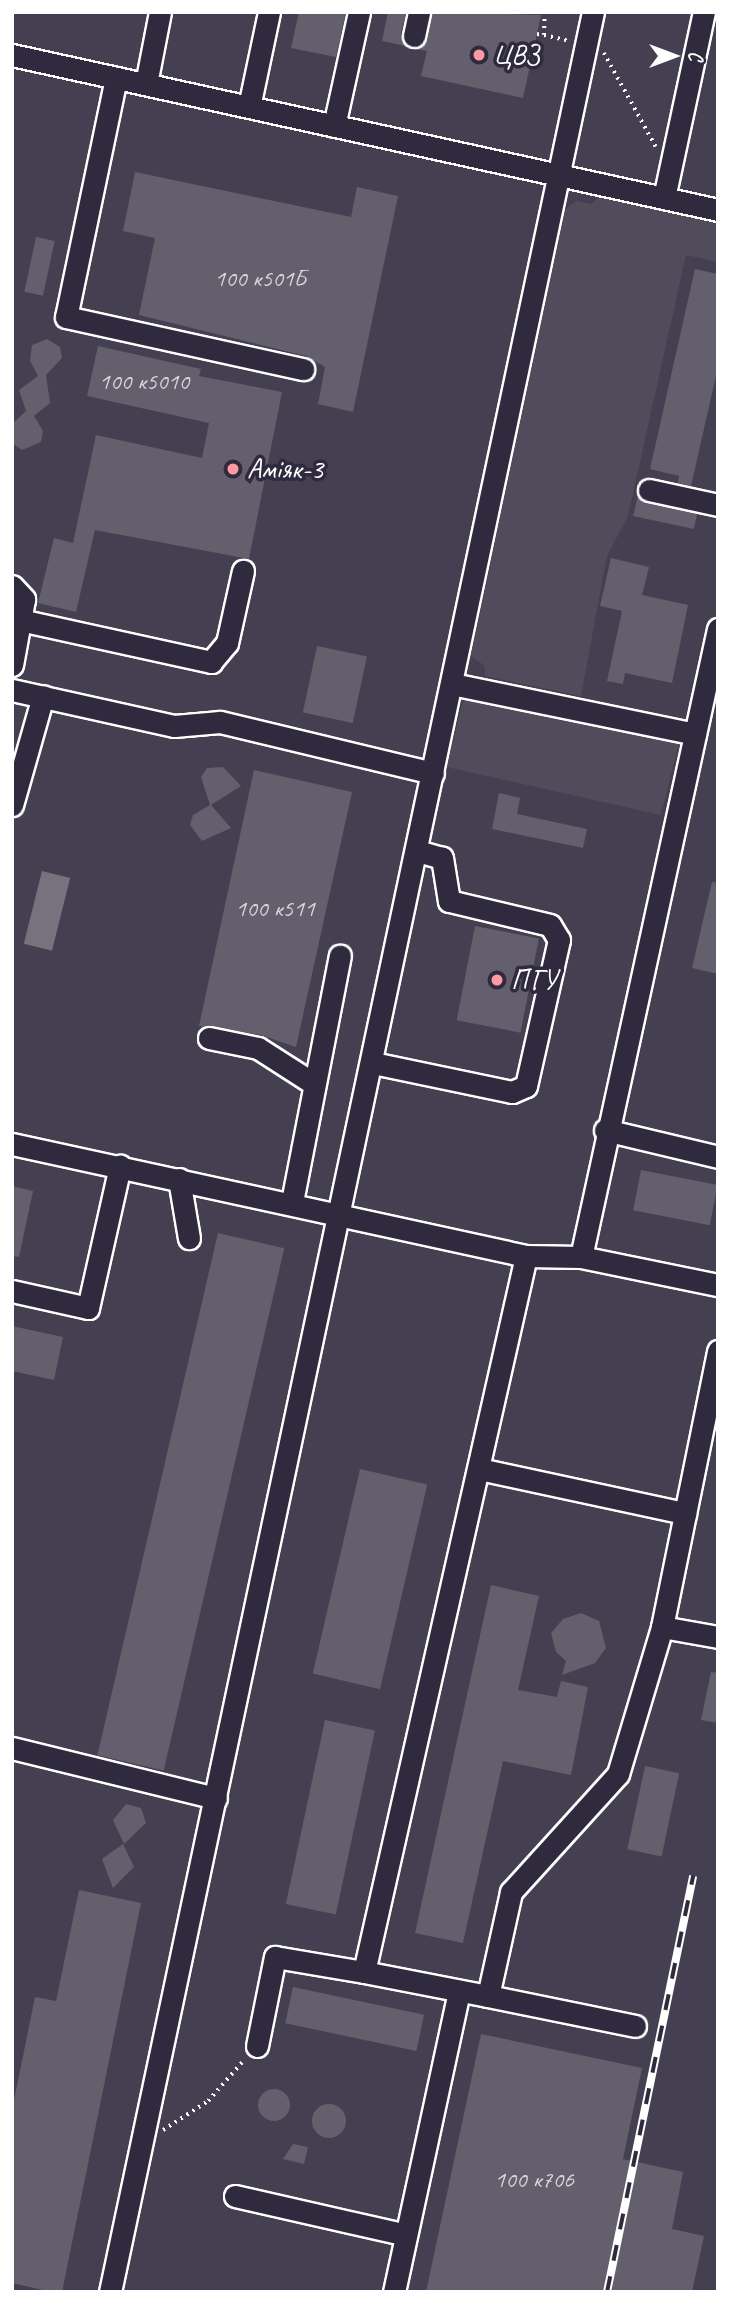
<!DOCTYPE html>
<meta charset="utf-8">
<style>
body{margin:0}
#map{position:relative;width:730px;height:2304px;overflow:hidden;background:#373345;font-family:Caveat,sans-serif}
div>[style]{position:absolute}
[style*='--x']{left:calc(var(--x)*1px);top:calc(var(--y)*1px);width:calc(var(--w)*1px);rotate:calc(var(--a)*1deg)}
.built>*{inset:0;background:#444051;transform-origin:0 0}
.green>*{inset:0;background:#514c5c}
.water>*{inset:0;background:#76737f;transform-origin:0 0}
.building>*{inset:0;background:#635f6d;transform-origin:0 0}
.round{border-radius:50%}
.path>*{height:3.5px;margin-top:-1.75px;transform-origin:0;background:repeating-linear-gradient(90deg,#fff 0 2px,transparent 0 7px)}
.roads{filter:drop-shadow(2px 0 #fff) drop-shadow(-2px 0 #fff) drop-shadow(0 2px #fff) drop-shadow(0 -2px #fff)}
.minor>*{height:21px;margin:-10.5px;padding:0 10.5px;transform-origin:10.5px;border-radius:10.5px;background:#2f2a3d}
.rail>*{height:8px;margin-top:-4px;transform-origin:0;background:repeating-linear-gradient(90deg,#2f2a3d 0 16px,#fff 0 32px);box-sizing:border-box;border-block:2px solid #fff}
.dots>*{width:19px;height:19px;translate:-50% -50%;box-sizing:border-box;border:4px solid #2f2a3d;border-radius:50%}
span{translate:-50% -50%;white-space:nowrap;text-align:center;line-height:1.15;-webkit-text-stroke:7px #2f2a3d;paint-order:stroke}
.number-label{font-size:24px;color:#d8d7da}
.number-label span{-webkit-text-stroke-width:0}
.poi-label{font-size:28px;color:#fff}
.left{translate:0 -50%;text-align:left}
.frame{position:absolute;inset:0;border:14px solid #fff;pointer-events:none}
.north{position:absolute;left:639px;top:21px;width:70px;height:70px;-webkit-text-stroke:5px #2f2a3d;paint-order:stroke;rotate:90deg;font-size:19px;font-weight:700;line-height:28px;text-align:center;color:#fff}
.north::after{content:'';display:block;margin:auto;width:24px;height:32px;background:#fff;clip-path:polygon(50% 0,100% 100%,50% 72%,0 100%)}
</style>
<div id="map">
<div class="built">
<i style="left:12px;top:12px;width:706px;height:2280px"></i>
</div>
<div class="green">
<i style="clip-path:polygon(600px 195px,718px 224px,718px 262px,686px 255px,628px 516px,607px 556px,581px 696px,485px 676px,485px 666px,471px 656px,565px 210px,576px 201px,592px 204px)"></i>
<i style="clip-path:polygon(479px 698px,679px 743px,661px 815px,447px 767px,463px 701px)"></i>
</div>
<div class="water">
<i style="left:42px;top:871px;width:29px;height:75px;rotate:14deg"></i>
</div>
<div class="building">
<i style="clip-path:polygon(299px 12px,346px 12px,336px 57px,291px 48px)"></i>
<i style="clip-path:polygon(388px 12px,406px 12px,401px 34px,406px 46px,382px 41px)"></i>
<i style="clip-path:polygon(432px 12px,541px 15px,523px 98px,421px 76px,427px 51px,417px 49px,427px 39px)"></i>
<i style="clip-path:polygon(135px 172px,351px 217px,357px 187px,398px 196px,353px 412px,318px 404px,325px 367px,306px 356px,139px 315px,155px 238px,123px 231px)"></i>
<i style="left:36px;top:237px;width:19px;height:56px;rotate:12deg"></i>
<i style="clip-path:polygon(695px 269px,718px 274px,718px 367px,691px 486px,678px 483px,679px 476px,650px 469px)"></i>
<i style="clip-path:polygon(47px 339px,60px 347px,62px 358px,46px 375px,50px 403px,34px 416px,43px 431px,41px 442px,22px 450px,12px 443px,12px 424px,26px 411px,19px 390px,38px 376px,30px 361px,32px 345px)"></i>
<i style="clip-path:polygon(98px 346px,201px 369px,199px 376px,282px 392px,249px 559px,95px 530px,76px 612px,38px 603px,54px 538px,73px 543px,96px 435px,202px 458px,209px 423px,87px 396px)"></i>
<i style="clip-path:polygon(638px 496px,697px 514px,694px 529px,633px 516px)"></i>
<i style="clip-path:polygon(611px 558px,649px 567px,642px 595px,688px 605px,672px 683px,625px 673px,623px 684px,607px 681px,622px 611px,600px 606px)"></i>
<i style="left:317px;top:646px;width:51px;height:68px;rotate:12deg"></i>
<i style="clip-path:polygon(223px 767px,241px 786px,211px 805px,231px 828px,202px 841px,190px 825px,193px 815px,210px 805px,201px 777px,207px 768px)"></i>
<i style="clip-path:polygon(254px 770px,352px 792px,296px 1047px,261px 1035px,199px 1026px)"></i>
<i style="clip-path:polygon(499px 793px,520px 798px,517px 814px,587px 829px,583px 848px,492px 829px)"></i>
<i style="clip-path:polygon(712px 882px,718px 883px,718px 974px,692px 968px)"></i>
<i style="left:475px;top:926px;width:65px;height:96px;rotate:11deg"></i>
<i style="left:641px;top:1170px;width:78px;height:41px;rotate:11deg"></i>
<i style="clip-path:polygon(12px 1186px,33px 1191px,19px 1257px,12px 1256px)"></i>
<i style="left:218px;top:1233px;width:68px;height:536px;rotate:13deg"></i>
<i style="clip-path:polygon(12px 1326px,63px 1337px,54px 1380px,12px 1371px)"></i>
<i style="left:360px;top:1469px;width:69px;height:210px;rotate:13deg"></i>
<i style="clip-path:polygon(491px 1585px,539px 1596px,518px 1690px,557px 1697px,561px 1681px,588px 1687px,571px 1775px,503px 1761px,463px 1943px,415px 1933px)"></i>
<i style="clip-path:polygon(581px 1613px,599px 1621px,606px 1648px,595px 1663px,562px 1675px,566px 1661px,556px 1652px,551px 1633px,563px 1619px)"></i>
<i style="clip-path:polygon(711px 1672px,718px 1673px,718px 1723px,701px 1720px)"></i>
<i style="left:325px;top:1720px;width:51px;height:188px;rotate:12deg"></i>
<i style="left:645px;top:1766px;width:35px;height:85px;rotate:12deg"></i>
<i style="clip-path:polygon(126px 1804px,141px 1808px,146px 1823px,124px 1844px,113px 1820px)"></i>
<i style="clip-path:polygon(123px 1844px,134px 1867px,113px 1888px,102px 1859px)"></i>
<i style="clip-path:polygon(79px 1890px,141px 1903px,62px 2292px,52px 2292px,12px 2283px,12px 2110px,35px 1997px,56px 2001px)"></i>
<i style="left:293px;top:1987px;width:134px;height:37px;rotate:12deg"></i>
<i style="clip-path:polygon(481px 2034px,642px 2068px,623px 2159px,683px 2172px,672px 2229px,704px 2236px,692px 2292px,426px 2292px)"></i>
<i class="round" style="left:258px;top:2089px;width:32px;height:32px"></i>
<i class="round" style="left:312px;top:2104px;width:34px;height:34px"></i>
<i style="clip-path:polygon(293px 2144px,308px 2147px,304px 2164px,283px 2159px)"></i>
</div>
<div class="path">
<i style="--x:545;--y:12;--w:23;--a:92"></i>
<i style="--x:544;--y:35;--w:26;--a:13"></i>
<i style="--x:537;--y:34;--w:7;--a:8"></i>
<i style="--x:604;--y:53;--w:107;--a:61"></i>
<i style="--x:163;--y:2130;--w:54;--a:-32.8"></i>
<i style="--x:208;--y:2101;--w:55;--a:-48.7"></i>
</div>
<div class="roads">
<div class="minor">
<i style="--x:414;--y:36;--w:25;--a:-78"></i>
<i style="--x:12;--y:55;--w:723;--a:12.38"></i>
<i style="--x:116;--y:78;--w:244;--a:101.8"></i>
<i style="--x:66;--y:317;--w:243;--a:12.4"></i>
<i style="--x:146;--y:84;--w:73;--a:-79"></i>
<i style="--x:249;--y:107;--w:97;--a:-78.1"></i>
<i style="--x:334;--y:126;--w:117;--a:-77.6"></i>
<i style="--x:664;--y:198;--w:190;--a:-77.9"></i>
<i style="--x:649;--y:490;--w:71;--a:12.3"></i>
<i style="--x:12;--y:586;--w:18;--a:47"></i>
<i style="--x:24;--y:599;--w:67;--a:100.3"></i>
<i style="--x:20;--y:620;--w:196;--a:12.4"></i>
<i style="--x:211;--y:662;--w:25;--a:-50"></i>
<i style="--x:227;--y:643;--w:74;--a:-77.5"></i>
<i style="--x:452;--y:684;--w:248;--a:11.6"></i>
<i style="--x:12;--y:690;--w:166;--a:12.5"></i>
<i style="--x:174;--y:726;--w:46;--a:-5"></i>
<i style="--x:220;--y:722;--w:219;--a:13.5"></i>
<i style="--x:12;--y:805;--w:113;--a:-74.1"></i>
<i style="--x:209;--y:1038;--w:50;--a:11.5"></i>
<i style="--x:258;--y:1048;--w:67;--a:32.7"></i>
<i style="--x:373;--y:1063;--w:142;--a:11.8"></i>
<i style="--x:512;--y:1092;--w:15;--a:-23"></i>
<i style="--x:526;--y:1086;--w:150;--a:-77.3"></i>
<i style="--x:559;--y:940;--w:17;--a:-121"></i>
<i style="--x:550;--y:925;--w:104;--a:-166.6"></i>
<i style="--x:449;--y:901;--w:44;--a:-99.2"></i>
<i style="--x:442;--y:858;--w:26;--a:-164"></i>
<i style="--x:605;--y:1130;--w:116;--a:13.4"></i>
<i style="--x:12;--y:1144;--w:526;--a:12.29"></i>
<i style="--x:526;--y:1256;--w:55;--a:1"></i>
<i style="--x:581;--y:1257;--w:140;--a:11.6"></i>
<i style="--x:179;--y:1179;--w:60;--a:80.4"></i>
<i style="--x:292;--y:1202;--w:251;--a:-79"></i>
<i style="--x:526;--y:1256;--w:734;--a:102.75"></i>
<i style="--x:364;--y:1972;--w:126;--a:11"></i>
<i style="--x:488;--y:1996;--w:107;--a:-77.5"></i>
<i style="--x:511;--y:1892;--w:159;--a:-47.8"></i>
<i style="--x:618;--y:1774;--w:153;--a:-73.3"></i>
<i style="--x:662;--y:1627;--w:282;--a:-78.5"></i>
<i style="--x:581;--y:1257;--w:643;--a:-77.69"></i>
<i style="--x:12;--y:1291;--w:78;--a:12.6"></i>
<i style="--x:88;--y:1308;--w:146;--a:-77.3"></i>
<i style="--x:479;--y:1469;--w:211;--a:12.1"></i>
<i style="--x:662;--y:1627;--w:57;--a:10.1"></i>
<i style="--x:12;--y:1748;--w:210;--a:13.8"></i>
<i style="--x:488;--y:1996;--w:150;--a:11.5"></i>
<i style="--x:257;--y:2046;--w:91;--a:-78.6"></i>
<i style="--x:275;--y:1957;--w:90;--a:9.6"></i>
<i style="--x:235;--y:2196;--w:175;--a:12.8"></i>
<i style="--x:110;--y:2292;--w:2331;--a:-78.04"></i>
<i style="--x:394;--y:2292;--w:308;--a:-77.8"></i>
</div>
</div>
<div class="rail">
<i style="--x:607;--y:2292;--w:425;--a:-78.3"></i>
</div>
<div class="dots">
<i style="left:479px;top:55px;background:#ff9aa2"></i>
<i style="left:233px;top:469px;background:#ff9aa2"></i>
<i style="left:497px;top:980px;background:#ff9aa2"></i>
</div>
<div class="number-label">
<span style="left:260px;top:279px">100 к501Б</span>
<span style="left:144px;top:382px">100 к5010</span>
<span style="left:275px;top:909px">100 к511</span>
<span style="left:534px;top:2180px">100 к706</span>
</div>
<div class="poi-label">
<span class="left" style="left:493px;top:55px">ЦВЗ</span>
<span class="left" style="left:247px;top:469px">Аміяк-3</span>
<span class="left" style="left:511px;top:980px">ПГУ</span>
</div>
<div class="frame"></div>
<div class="north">С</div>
</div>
